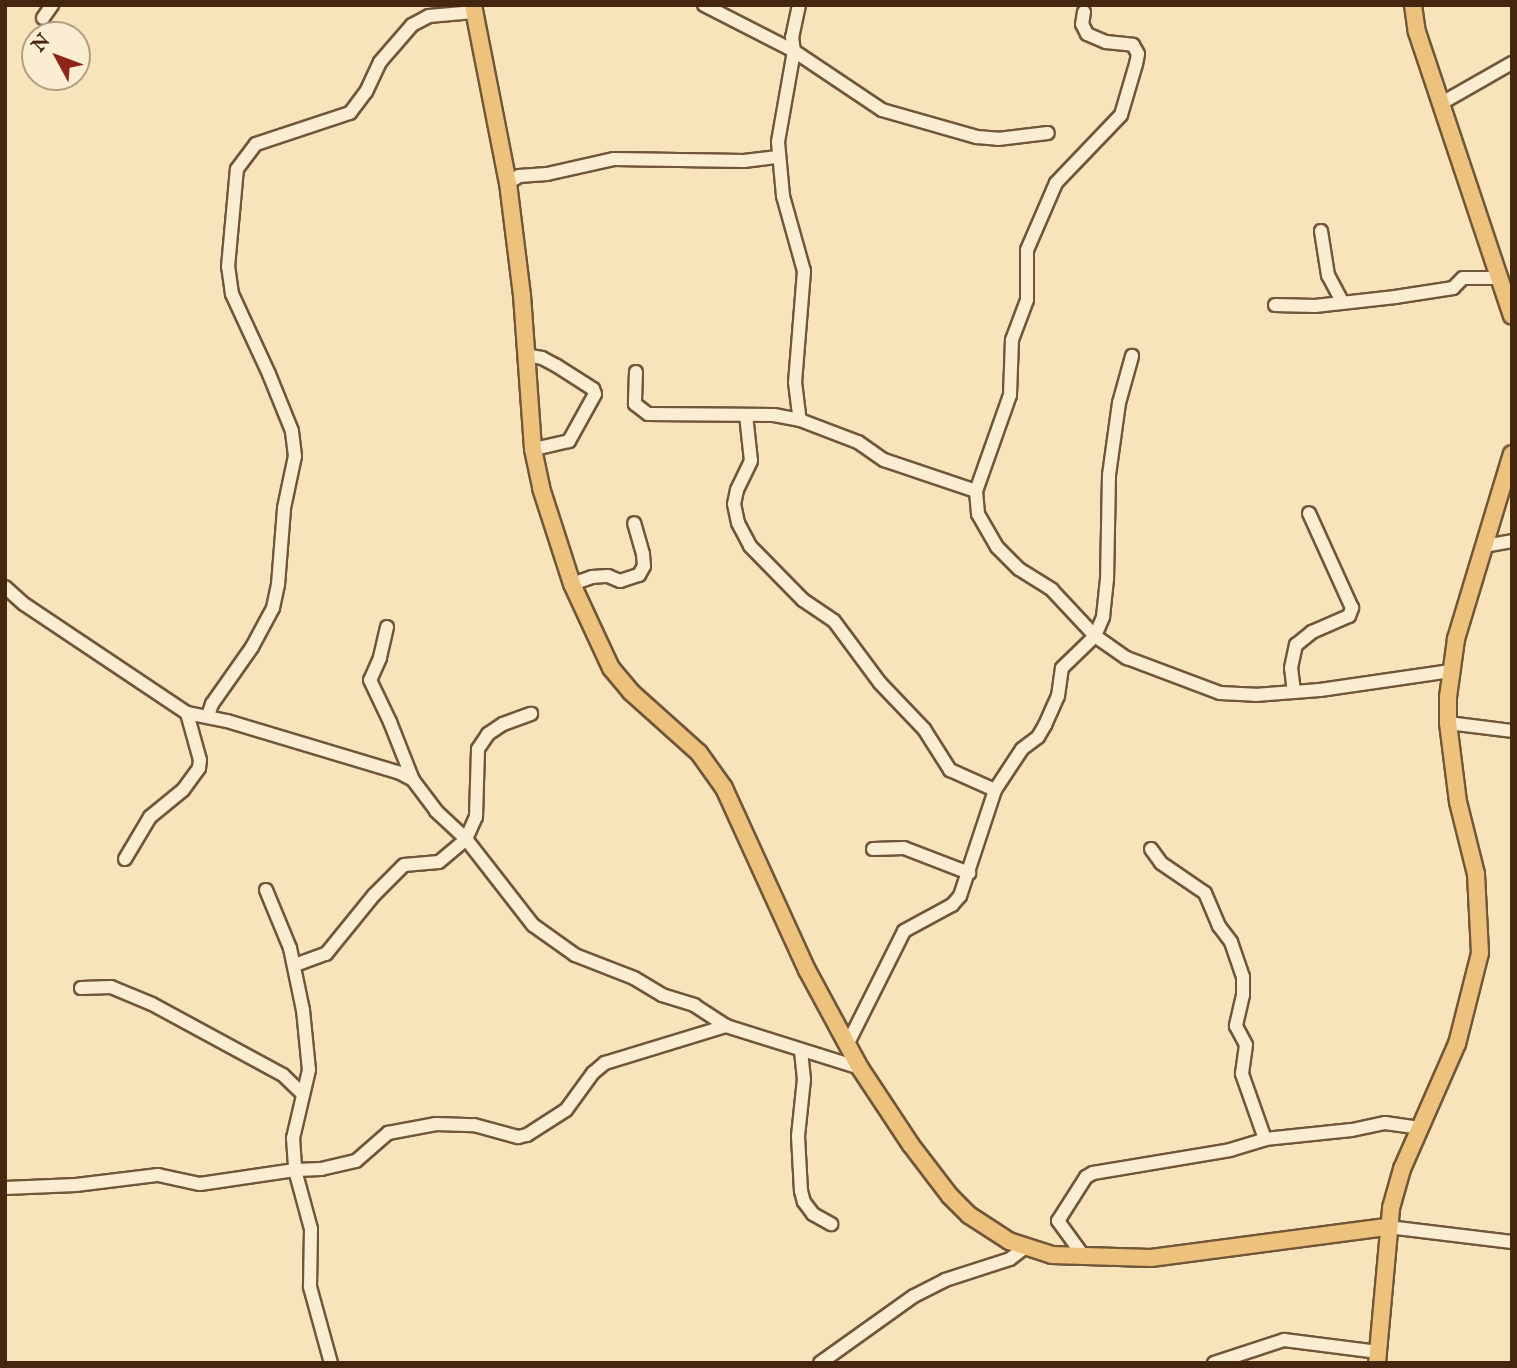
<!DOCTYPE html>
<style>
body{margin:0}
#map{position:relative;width:1517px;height:1368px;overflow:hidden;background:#f7e4ba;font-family:"IM FELL English",serif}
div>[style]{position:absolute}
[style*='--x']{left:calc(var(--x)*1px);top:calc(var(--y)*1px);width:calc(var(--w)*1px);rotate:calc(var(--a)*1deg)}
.roads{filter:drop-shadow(2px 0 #72563a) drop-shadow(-2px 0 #72563a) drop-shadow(0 2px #72563a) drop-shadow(0 -2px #72563a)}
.minor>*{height:12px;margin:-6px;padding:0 6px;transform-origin:6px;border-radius:6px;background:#faedd2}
.major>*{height:16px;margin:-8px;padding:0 8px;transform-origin:8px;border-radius:8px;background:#ecc27d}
span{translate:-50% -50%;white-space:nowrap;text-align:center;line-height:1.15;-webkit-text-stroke:5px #faedd2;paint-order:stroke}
.frame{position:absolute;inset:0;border:7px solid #45270f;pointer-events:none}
.north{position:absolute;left:21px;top:21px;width:70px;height:70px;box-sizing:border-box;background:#faedd2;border:2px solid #b29e84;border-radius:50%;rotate:311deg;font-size:19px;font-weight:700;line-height:28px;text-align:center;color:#45270f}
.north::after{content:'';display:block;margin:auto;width:24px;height:32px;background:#8f2418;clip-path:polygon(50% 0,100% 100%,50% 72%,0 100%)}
</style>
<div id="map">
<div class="roads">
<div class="minor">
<i style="--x:704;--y:5;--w:101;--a:27.1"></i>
<i style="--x:794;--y:51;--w:106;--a:33.8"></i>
<i style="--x:882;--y:110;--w:99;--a:15.9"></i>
<i style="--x:977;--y:137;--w:21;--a:5"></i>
<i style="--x:998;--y:139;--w:50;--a:-6.8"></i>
<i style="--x:799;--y:5;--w:33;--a:102"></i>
<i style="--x:792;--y:37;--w:14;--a:82"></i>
<i style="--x:794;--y:51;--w:92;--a:100"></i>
<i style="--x:778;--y:142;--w:54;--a:84.7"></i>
<i style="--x:783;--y:196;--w:78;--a:74.4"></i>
<i style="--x:804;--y:271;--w:111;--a:94.6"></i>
<i style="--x:795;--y:382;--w:38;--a:83"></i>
<i style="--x:1084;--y:12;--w:12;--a:99"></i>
<i style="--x:1082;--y:24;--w:11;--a:63"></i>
<i style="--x:1087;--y:34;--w:21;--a:23"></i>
<i style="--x:1106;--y:42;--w:27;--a:6"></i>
<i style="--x:1133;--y:45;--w:10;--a:61"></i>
<i style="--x:1138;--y:54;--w:10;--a:101"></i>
<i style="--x:1136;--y:64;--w:53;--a:106.4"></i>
<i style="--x:1121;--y:115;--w:94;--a:133.7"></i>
<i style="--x:1056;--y:183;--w:73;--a:113.4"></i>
<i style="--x:1027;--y:250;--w:50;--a:90"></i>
<i style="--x:1027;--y:300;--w:43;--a:110.6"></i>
<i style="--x:1012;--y:340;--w:55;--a:92.1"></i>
<i style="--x:1010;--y:395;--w:102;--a:109.5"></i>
<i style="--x:976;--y:491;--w:23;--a:85"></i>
<i style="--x:978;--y:514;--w:38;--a:60"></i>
<i style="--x:997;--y:547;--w:31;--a:45"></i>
<i style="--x:1019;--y:569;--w:39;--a:32"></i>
<i style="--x:1052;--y:590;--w:63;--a:46.9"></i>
<i style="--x:1095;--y:636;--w:39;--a:35"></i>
<i style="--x:1127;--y:658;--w:99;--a:20.6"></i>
<i style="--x:1220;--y:693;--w:35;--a:3"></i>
<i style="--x:1255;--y:695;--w:65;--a:-4.4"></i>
<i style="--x:1320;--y:690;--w:132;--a:-8.3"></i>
<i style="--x:43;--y:18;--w:16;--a:-55"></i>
<i style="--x:1440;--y:104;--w:83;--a:-29.7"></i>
<i style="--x:508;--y:183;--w:13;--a:-32"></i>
<i style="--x:519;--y:176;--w:28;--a:-4"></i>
<i style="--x:547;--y:174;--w:69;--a:-12.6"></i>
<i style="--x:614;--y:159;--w:130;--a:0.9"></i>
<i style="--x:744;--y:161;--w:34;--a:-7"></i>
<i style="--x:1321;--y:231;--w:45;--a:81"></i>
<i style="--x:1328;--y:275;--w:30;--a:62"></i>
<i style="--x:1275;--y:305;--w:40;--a:1.4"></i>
<i style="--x:1315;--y:306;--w:81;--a:-6.4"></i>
<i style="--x:1395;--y:297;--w:59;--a:-8.8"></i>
<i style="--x:1453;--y:288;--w:14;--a:-45"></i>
<i style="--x:1463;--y:278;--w:38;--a:0"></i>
<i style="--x:525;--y:355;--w:17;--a:10"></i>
<i style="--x:542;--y:358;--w:17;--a:28"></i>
<i style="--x:557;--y:366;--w:43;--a:32.6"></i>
<i style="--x:593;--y:389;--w:5;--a:68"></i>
<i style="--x:595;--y:394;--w:54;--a:119"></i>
<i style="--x:569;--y:441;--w:37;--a:167"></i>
<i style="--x:636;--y:372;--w:32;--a:92"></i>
<i style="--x:635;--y:404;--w:16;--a:38"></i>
<i style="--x:648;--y:414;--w:126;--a:0.5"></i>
<i style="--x:774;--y:415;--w:26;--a:11"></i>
<i style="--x:800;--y:420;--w:62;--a:20.8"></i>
<i style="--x:858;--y:442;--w:32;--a:35"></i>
<i style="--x:884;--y:460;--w:97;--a:18.6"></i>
<i style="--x:746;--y:415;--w:46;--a:83.8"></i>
<i style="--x:751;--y:461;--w:32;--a:116"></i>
<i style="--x:737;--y:490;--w:14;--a:102"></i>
<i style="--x:734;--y:504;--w:19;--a:78"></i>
<i style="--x:738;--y:523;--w:26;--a:62"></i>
<i style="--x:750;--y:546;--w:76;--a:45.5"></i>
<i style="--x:803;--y:600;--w:37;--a:34"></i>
<i style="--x:834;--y:621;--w:77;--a:53.4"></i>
<i style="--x:880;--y:683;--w:64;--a:46.3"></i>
<i style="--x:924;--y:729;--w:49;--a:57.6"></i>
<i style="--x:950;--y:770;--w:49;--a:24"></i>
<i style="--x:1484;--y:546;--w:28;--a:-10"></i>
<i style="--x:572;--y:584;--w:21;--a:-19"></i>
<i style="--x:592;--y:577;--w:16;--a:-4"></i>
<i style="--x:608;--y:576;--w:13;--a:23"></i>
<i style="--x:620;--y:581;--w:20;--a:-18"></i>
<i style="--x:639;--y:575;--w:10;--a:-61"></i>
<i style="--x:644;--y:566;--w:12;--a:-95"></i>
<i style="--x:643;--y:554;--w:32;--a:-106"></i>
<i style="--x:5;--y:587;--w:25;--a:42"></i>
<i style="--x:24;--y:604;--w:196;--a:33.8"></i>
<i style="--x:187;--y:713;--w:41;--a:11.3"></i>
<i style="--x:227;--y:721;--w:181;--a:16.7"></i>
<i style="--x:400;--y:773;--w:15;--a:28"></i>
<i style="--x:413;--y:780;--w:39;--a:53"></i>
<i style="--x:436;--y:811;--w:41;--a:43"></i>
<i style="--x:466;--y:839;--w:109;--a:52.1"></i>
<i style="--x:533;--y:925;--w:52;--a:35.5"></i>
<i style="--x:575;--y:955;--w:63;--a:21.3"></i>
<i style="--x:634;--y:978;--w:33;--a:31"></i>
<i style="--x:662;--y:995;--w:34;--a:17"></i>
<i style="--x:694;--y:1005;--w:38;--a:33"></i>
<i style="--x:726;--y:1026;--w:140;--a:17.4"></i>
<i style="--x:387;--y:627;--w:32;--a:103"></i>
<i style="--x:380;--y:658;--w:24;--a:114"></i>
<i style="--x:370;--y:680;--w:47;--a:64.5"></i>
<i style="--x:390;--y:722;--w:62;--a:68.4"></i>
<i style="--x:1294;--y:692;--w:24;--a:-97"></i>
<i style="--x:1291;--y:668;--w:24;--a:-78"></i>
<i style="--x:1296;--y:645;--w:21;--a:-39"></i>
<i style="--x:1312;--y:632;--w:40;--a:-23.4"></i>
<i style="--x:1349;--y:616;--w:9;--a:-69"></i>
<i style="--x:1352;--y:608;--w:104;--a:-114.4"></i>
<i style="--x:208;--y:716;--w:13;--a:-72"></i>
<i style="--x:212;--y:704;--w:70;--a:-54.9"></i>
<i style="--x:252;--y:647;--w:44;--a:-61.7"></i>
<i style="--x:273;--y:608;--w:24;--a:-78"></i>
<i style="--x:278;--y:585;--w:77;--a:-85.5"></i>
<i style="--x:284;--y:508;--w:53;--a:-78.1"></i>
<i style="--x:295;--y:456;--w:25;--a:-97"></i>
<i style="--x:292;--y:431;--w:61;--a:-112"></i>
<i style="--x:269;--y:374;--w:88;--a:-114.8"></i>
<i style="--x:232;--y:294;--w:27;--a:-98"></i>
<i style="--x:228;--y:267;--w:98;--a:-84.8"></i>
<i style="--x:237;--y:169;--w:31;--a:-53"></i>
<i style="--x:256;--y:144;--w:99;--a:-18.3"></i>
<i style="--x:350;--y:113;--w:26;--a:-53"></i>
<i style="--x:366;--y:92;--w:33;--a:-65"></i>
<i style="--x:380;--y:62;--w:49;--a:-49.1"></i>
<i style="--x:412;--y:25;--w:19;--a:-28"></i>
<i style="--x:429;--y:16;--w:45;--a:-5.1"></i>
<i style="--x:1448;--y:723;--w:64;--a:7.1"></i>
<i style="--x:873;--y:849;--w:31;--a:-2"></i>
<i style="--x:904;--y:848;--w:70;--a:21"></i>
<i style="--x:1151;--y:849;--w:17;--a:54"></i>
<i style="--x:1161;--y:863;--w:53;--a:34.3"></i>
<i style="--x:1205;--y:893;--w:36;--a:67"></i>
<i style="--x:1219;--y:926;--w:20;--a:53"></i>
<i style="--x:1231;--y:942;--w:37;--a:71"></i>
<i style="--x:1243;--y:977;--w:18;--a:90"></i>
<i style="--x:1243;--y:995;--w:32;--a:103"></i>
<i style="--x:1236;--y:1026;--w:21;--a:62"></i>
<i style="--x:1246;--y:1045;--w:29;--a:98"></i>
<i style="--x:1242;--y:1074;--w:69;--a:70.5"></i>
<i style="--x:125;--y:859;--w:49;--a:-59.2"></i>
<i style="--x:150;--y:817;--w:43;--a:-39.3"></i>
<i style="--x:183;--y:790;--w:27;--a:-54"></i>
<i style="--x:199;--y:768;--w:8;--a:-83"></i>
<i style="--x:200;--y:760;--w:49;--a:-105.5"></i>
<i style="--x:266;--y:890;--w:63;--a:67.5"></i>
<i style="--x:290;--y:948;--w:63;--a:78.2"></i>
<i style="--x:303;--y:1010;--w:60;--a:84.3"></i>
<i style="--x:309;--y:1070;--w:70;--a:103.2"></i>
<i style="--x:293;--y:1138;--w:32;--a:86"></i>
<i style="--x:295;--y:1170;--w:61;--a:74.8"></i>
<i style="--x:311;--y:1229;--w:58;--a:91"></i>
<i style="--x:310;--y:1287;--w:79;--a:74.6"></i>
<i style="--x:295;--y:965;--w:33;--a:-20"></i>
<i style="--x:326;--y:954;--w:76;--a:-50.9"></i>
<i style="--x:374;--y:895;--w:42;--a:-45"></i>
<i style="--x:404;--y:865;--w:35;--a:-5"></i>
<i style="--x:439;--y:862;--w:35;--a:-40"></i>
<i style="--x:466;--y:839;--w:24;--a:-66"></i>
<i style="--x:476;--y:817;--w:68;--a:-88.3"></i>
<i style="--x:478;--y:749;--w:18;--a:-56"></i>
<i style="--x:488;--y:734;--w:18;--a:-34"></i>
<i style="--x:503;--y:724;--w:30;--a:-20"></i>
<i style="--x:81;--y:988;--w:30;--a:-2"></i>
<i style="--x:111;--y:987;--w:44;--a:22.5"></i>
<i style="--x:152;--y:1004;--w:149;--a:28.5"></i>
<i style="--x:283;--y:1075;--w:28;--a:44"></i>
<i style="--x:847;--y:1045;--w:127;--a:-63.4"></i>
<i style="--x:904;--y:931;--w:55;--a:-28.4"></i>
<i style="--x:952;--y:905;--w:12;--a:-48"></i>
<i style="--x:960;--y:896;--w:112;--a:-71.7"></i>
<i style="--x:995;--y:790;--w:49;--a:-56.6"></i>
<i style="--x:1022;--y:749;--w:20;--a:-37"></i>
<i style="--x:1038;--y:737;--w:14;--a:-60"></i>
<i style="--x:1045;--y:725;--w:32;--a:-66"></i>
<i style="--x:1058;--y:696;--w:28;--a:-82"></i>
<i style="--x:1062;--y:668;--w:46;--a:-44.1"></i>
<i style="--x:1095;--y:636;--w:21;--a:-67"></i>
<i style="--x:1103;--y:617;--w:37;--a:-84"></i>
<i style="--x:1107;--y:580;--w:105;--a:-88.9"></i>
<i style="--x:1109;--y:475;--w:73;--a:-82.1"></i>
<i style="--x:1119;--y:403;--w:49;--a:-74.5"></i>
<i style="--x:801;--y:1051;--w:28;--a:84"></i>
<i style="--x:804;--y:1079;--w:57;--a:96"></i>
<i style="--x:798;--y:1136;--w:55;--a:86.9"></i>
<i style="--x:801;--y:1191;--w:11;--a:75"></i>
<i style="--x:804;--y:1202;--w:15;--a:53"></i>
<i style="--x:813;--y:1214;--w:21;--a:29"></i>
<i style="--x:5;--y:1188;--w:71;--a:-2.4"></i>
<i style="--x:76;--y:1185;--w:83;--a:-7"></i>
<i style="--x:158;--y:1175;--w:43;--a:12.1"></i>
<i style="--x:200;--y:1184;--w:96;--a:-8.4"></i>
<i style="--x:295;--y:1170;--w:26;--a:-2"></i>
<i style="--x:321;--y:1169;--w:36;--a:-13"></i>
<i style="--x:356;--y:1161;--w:43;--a:-41.2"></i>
<i style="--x:388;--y:1133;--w:49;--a:-10.6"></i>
<i style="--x:436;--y:1124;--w:38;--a:2"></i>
<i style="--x:474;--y:1125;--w:46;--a:15.3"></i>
<i style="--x:518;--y:1137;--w:9;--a:-13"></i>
<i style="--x:527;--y:1135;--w:46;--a:-32.7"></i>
<i style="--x:566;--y:1110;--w:46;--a:-53.9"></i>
<i style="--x:593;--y:1073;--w:16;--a:-40"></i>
<i style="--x:605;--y:1063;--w:127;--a:-17"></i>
<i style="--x:1388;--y:1227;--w:125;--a:6.9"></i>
<i style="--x:1085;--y:1258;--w:46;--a:-126.1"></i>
<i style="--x:1058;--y:1221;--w:52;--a:-57.5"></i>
<i style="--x:1086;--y:1177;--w:8;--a:-30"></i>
<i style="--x:1093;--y:1173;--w:139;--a:-9.5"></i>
<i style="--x:1230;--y:1150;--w:37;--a:-17"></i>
<i style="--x:1265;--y:1139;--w:87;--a:-5.9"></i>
<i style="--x:1352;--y:1130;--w:34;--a:-12"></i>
<i style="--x:1385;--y:1123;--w:35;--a:8"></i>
<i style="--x:820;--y:1363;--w:115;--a:-35.5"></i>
<i style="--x:914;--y:1296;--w:35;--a:-27"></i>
<i style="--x:945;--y:1280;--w:68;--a:-17.9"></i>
<i style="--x:1010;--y:1259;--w:18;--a:-38"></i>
<i style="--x:1214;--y:1363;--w:74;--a:-18.2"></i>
<i style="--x:1284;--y:1340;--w:95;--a:7.3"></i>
</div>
<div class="major">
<i style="--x:473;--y:5;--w:181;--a:78.9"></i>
<i style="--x:508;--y:183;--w:113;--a:82.9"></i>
<i style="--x:522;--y:295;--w:154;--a:85.9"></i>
<i style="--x:533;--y:449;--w:40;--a:78"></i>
<i style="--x:541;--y:488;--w:101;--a:72.1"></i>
<i style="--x:572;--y:584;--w:93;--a:65.1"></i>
<i style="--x:611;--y:668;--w:31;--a:50"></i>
<i style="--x:631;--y:692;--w:91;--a:41.9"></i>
<i style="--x:699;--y:753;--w:43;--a:54.5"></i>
<i style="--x:724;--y:788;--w:200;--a:65.5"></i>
<i style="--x:807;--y:970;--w:111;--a:61.6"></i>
<i style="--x:860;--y:1068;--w:92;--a:56.5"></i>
<i style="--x:911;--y:1145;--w:64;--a:52.6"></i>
<i style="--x:950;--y:1196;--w:27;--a:45"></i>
<i style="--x:969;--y:1215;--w:48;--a:33"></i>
<i style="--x:1009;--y:1241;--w:45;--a:18"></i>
<i style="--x:1052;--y:1255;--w:99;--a:1.7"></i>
<i style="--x:1151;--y:1258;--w:239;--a:-7.5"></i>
<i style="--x:1413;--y:5;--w:27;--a:82"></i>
<i style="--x:1417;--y:32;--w:299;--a:71.5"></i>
<i style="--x:1377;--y:1363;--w:156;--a:-84.8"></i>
<i style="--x:1391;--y:1208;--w:41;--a:-74.2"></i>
<i style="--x:1402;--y:1169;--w:137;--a:-66.3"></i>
<i style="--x:1457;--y:1044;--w:94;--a:-75.8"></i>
<i style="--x:1480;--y:953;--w:79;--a:-92.9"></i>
<i style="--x:1476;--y:874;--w:74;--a:-104"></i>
<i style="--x:1458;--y:802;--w:80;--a:-97.2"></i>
<i style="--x:1448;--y:723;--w:26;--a:-90"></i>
<i style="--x:1448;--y:697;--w:59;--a:-82.1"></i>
<i style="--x:1456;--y:639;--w:193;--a:-73.2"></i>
</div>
</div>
<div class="frame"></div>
<div class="north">N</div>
</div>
